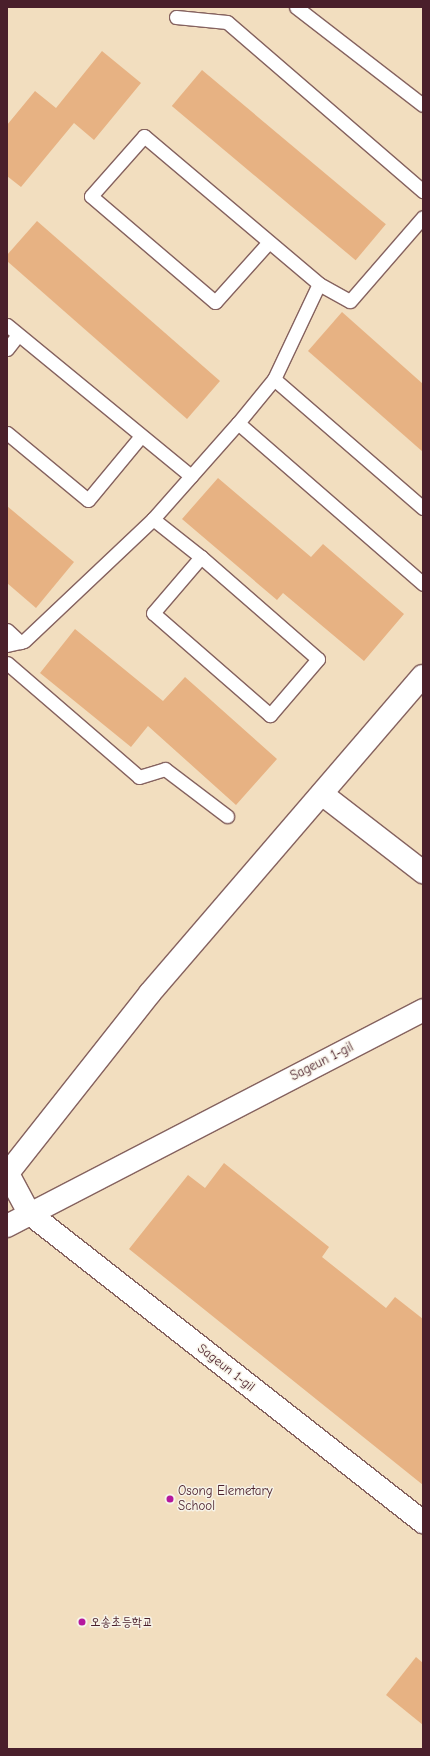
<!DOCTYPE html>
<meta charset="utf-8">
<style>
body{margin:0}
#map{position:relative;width:430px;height:1756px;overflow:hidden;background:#f2debf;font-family:"Comic Neue","Poor Story",sans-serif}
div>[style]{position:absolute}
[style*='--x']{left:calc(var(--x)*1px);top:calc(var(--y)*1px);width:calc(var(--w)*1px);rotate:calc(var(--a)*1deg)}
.building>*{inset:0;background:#e7b283;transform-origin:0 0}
.roads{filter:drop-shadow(1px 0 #85625f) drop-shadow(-1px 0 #85625f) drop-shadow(0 1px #85625f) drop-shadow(0 -1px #85625f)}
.lane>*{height:13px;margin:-6.5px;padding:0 6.5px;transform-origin:6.5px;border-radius:6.5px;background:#fff}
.street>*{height:22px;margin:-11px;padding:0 11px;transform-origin:11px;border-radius:11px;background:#fff}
.dots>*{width:11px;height:11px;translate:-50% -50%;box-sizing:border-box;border:2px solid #f7f3e8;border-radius:50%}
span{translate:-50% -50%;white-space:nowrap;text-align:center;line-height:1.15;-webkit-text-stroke:3px #f7f3e8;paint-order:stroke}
.street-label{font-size:13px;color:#4a1f2b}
.poi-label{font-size:13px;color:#4a1f2b}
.left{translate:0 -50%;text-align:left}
.frame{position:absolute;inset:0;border:8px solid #4a1f2b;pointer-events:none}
</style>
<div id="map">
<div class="building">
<i style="clip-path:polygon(102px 51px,141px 83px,94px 140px,74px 123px,21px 187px,7px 176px,7px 125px,35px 91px,56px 108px)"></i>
<i style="left:202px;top:70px;width:240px;height:47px;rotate:40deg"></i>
<i style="clip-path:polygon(37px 221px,220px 381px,187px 419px,7px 261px,7px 255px)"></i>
<i style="clip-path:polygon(342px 312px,423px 384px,423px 452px,308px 351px)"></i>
<i style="clip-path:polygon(218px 478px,311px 557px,323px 544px,404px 614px,364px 661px,283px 593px,277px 600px,182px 519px)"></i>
<i style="clip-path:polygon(7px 506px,74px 562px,36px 608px,7px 583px)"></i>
<i style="clip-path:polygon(75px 629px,163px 701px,185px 677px,277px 759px,236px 805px,148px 726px,131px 747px,40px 673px)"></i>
<i style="clip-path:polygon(224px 1163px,329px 1247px,322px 1257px,386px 1308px,395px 1297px,423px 1319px,423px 1485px,129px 1249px,188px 1175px,205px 1188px)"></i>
<i style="clip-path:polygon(416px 1657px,423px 1663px,423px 1725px,386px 1695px)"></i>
</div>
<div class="roads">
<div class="lane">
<i style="--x:296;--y:7;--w:160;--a:37.7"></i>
<i style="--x:176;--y:17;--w:51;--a:5.6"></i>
<i style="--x:227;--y:22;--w:259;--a:40.8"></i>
<i style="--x:268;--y:243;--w:79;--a:131.9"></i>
<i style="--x:215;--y:302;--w:163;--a:-139.5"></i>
<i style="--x:91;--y:196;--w:80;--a:-48.5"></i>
<i style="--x:144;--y:136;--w:229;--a:40.2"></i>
<i style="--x:7;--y:325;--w:238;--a:39.4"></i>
<i style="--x:7;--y:349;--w:18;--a:-52"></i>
<i style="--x:274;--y:379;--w:197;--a:40.9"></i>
<i style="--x:238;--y:423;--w:57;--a:-50.7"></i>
<i style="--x:274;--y:379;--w:105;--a:-64.7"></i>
<i style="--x:319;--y:284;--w:35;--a:29"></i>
<i style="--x:350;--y:301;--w:111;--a:-49"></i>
<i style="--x:7;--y:433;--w:105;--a:39.6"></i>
<i style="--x:88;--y:500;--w:83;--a:-50.4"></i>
<i style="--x:153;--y:519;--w:61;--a:38.4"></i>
<i style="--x:201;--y:557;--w:155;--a:41.1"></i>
<i style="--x:318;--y:659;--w:74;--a:130.6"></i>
<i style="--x:270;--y:715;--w:155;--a:-138.9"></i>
<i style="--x:153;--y:613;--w:74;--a:-49.4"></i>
<i style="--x:7;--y:630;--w:18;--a:43"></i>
<i style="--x:7;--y:645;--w:17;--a:-13"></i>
<i style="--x:24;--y:641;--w:178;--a:-43.4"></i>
<i style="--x:153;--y:519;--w:128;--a:-48.5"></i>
<i style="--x:238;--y:423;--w:245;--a:41"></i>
<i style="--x:7;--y:663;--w:174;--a:40.8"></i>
<i style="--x:139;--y:777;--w:27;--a:-17"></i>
<i style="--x:165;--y:769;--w:78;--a:37.2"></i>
</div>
<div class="street">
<i style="--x:322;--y:794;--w:128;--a:37.7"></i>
<i style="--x:7;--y:1172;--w:47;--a:61.8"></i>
<i style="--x:29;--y:1213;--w:501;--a:38.11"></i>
<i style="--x:8;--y:1173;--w:229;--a:-51.7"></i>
<i style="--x:150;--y:993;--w:418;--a:-49.3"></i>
<i style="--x:7;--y:1226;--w:469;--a:-27.4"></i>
</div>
</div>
<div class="dots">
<i style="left:170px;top:1499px;background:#b5179e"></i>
<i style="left:82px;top:1622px;background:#b5179e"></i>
</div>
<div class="street-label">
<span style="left:322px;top:1062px;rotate:-27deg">Sageun 1-gil</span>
<span style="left:226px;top:1368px;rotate:38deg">Sageun 1-gil</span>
</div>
<div class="poi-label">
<span class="left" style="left:178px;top:1499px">Osong Elemetary<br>School</span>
<span class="left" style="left:90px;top:1622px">오송초등학교</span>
</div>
<div class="frame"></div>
</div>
